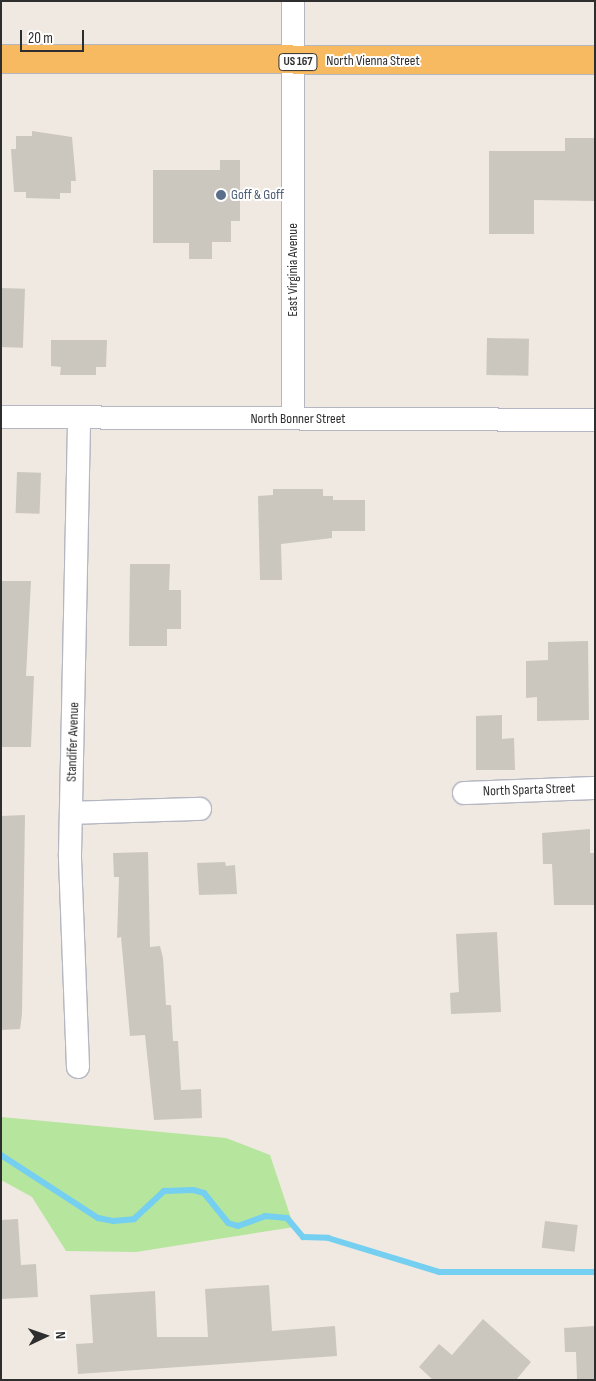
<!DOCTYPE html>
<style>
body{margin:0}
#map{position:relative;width:596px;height:1381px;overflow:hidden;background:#efe9e1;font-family:"Sofia Sans Condensed",sans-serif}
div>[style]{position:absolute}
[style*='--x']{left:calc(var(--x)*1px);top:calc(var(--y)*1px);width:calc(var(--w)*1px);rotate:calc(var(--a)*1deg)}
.green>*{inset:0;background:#b6e59e}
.stream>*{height:6px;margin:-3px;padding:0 3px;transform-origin:3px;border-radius:3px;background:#75cff0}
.building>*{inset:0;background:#cbc7bf;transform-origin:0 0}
.roads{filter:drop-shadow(1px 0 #b4b7c1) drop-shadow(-1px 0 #b4b7c1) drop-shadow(0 1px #b4b7c1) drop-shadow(0 -1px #b4b7c1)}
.minor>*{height:22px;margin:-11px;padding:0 11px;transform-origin:11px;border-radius:11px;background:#fff}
.trunk>*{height:28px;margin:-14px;padding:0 14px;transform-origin:14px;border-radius:14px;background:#f8ba60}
.dots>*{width:14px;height:14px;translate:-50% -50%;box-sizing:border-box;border:2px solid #fff;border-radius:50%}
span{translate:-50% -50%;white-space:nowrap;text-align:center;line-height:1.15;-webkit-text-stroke:4px #fff;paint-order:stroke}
.shield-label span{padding:1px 4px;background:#fff;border:1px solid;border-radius:4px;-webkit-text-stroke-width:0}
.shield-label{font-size:12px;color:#2e2e2e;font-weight:700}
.street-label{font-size:14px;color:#2e2e2e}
.service-label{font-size:14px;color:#4e5e75}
.left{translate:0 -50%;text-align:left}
.frame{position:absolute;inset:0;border:2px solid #2e2e2e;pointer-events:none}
.north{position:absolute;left:20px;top:1311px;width:50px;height:50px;-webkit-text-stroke:4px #fff;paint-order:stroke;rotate:87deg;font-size:14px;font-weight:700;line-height:20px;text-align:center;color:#2e2e2e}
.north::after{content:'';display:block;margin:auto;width:18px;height:22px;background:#2e2e2e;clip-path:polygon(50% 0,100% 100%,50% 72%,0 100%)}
.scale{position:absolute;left:20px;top:30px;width:64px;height:22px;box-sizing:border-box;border:2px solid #2e2e2e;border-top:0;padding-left:6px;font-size:15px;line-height:18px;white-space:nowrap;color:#2e2e2e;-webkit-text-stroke:4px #fff;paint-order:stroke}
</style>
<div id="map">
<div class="green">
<i style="clip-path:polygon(1px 1117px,226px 1138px,270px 1155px,294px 1227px,136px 1252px,66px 1251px,32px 1197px,1px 1180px)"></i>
</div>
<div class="stream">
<i style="--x:1;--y:1155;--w:116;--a:33"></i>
<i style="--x:98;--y:1218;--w:15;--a:11"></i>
<i style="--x:113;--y:1221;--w:21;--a:-5"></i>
<i style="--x:134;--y:1219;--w:41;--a:-43"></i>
<i style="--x:164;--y:1191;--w:29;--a:-2"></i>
<i style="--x:193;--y:1190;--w:11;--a:15"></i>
<i style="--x:204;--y:1193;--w:38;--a:51"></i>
<i style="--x:228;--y:1223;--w:10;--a:17"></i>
<i style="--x:238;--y:1226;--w:29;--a:-20"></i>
<i style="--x:265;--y:1216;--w:22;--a:5"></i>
<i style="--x:287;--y:1218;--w:25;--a:50"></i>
<i style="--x:303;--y:1237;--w:25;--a:2"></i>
<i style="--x:328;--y:1238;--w:116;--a:17"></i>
<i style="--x:439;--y:1272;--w:156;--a:0"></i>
</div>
<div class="building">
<i style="clip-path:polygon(32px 131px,72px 137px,76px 181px,71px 181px,71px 193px,60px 193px,60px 199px,26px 198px,26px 192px,14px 192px,11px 149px,16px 149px,16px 136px,32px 136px)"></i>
<i style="clip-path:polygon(565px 138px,595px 138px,595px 201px,534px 200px,534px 234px,489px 234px,489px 151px,565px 151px)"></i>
<i style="clip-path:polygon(220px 160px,240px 160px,240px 221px,231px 221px,231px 242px,212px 242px,212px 259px,189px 259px,189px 243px,153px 243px,153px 170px,220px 170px)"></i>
<i style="left:1px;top:288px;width:24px;height:59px;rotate:2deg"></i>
<i style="left:487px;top:338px;width:42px;height:37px;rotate:1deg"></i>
<i style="clip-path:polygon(51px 340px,107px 340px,106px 367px,96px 367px,96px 375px,60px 375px,61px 367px,51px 366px)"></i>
<i style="left:17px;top:472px;width:24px;height:41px;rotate:2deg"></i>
<i style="clip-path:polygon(273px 489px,323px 489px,323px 496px,333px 496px,333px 500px,365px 500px,365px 531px,332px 531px,332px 538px,281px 544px,282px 580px,260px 580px,258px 496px,273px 495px)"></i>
<i style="clip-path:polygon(130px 564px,170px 564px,169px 590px,181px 590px,181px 629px,167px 629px,167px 646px,129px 646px)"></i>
<i style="clip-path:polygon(1px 581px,31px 581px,26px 676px,34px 676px,31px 747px,1px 747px)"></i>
<i style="clip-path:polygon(588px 641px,589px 720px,537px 721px,537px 697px,526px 698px,526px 661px,548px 660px,548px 642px)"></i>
<i style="clip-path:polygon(502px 715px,502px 739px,514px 738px,515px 770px,476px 770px,476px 716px)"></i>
<i style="clip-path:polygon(25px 815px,22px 1014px,20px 1029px,1px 1030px,1px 816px)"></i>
<i style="clip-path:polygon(590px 829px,590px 853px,595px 853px,594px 905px,554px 905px,552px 864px,543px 864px,542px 833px)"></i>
<i style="clip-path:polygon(148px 852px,150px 947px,160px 946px,163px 958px,166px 1005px,171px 1005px,173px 1041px,178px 1041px,181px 1090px,201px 1089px,202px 1118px,154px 1120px,145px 1035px,130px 1036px,121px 937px,117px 938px,119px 877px,114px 877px,113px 853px)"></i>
<i style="clip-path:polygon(225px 862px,226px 866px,235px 865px,237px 894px,199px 895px,197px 863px)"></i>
<i style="clip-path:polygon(497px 932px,501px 1012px,451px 1014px,450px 993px,459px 992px,456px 934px)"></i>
<i style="clip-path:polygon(18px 1219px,21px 1265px,36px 1264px,38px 1297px,1px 1299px,1px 1220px)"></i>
<i style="left:545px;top:1221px;width:33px;height:27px;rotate:7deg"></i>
<i style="clip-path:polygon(269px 1285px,272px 1331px,335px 1326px,337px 1356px,78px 1374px,76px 1344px,93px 1343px,90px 1295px,155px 1291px,157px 1337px,208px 1337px,205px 1289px)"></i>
<i style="clip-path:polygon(483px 1319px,531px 1362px,516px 1380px,433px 1380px,419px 1367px,439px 1344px,452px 1355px)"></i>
<i style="clip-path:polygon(595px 1326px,595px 1380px,577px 1380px,576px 1352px,565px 1352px,564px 1328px)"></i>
</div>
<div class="roads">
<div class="minor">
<i style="--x:1;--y:417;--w:594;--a:0.29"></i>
<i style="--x:293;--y:418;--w:417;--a:-90"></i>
<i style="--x:464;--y:793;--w:131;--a:-2.2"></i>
<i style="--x:71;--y:813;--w:129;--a:-1.8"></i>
<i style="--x:78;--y:1067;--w:213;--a:-92.2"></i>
<i style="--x:70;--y:854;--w:436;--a:-88.8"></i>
</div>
<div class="trunk">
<i style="--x:1;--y:59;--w:594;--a:0.1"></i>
</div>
</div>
<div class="dots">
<i style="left:221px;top:195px;background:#5c6f8a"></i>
</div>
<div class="shield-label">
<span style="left:298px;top:62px">US 167</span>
</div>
<div class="street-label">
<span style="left:373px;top:61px">North Vienna Street</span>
<span style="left:293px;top:270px;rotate:-90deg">East Virginia Avenue</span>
<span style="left:298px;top:419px">North Bonner Street</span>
<span style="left:73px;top:742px;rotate:-88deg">Standifer Avenue</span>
<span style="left:529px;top:790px;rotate:-2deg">North Sparta Street</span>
</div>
<div class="service-label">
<span class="left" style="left:231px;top:195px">Goff &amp; Goff</span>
</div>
<div class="frame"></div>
<div class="north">N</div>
<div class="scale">20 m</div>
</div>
